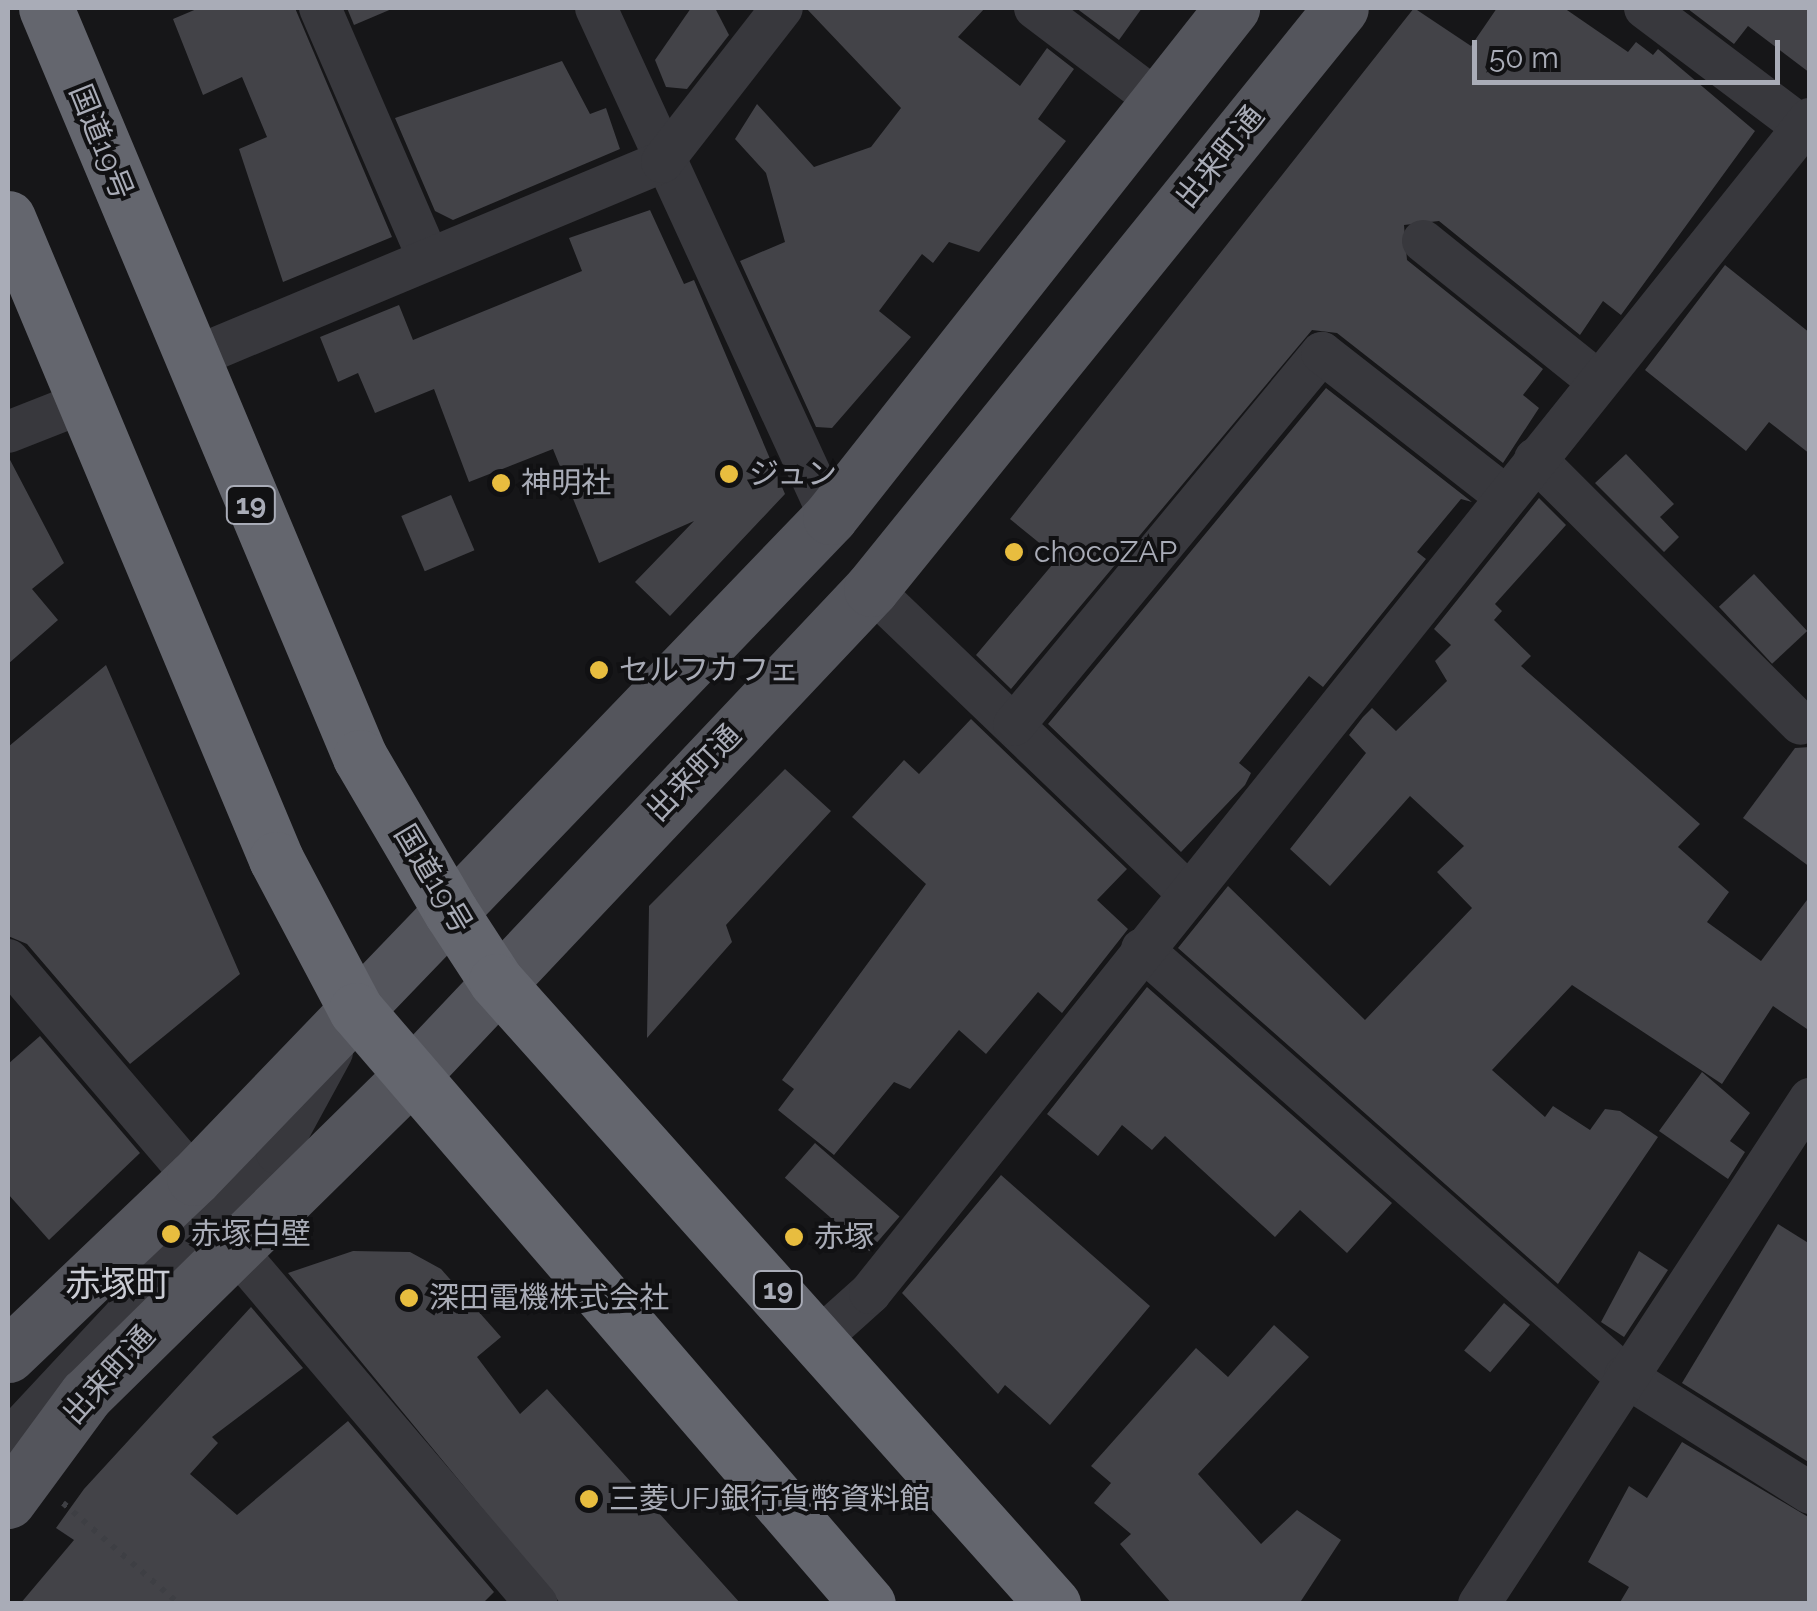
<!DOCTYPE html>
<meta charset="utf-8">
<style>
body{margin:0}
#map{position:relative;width:1817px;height:1611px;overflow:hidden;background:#161618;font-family:Raleway,"Noto Sans JP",sans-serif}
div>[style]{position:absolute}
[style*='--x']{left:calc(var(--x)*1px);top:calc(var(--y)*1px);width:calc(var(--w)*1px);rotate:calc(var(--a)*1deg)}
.building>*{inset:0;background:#434348;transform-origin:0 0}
.path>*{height:6px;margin-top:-3px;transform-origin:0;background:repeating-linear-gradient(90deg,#3e3f44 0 5px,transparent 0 13px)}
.minor>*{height:42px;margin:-21px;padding:0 21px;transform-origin:21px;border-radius:21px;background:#38383d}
.major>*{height:55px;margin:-27.5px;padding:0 27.5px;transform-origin:27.5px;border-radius:27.5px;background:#54555c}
.highway>*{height:55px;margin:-27.5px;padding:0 27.5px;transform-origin:27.5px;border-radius:27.5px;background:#64666e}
.dots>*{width:28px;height:28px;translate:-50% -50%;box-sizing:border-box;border:5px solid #111113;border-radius:50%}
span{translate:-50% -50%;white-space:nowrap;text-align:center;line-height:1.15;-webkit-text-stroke:8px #111113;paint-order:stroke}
.shield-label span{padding:2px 8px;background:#111113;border:2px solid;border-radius:8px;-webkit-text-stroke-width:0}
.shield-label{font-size:28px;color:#a9acb7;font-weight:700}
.street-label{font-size:30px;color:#a9acb7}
.poi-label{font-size:30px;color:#a9acb7}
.left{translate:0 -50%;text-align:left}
.quarter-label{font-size:35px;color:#caccd4}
.frame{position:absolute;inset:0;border:10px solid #a9acb7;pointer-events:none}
.scale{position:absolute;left:1472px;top:40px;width:308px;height:45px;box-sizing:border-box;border:5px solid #a9acb7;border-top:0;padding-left:12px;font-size:30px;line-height:35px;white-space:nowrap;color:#a9acb7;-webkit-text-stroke:8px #111113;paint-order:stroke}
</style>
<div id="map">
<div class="building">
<i style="clip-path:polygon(199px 8px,295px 8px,392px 237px,283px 282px,239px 149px,267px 137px,242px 77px,203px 95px,173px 19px)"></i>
<i style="clip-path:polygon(347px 8px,394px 8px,354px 25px)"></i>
<i style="clip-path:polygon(691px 8px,715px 8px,729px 35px,687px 89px,666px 87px,655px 60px)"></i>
<i style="clip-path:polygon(806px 8px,985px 8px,958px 37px,1020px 86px,1047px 48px,1074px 69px,1038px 119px,1066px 141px,979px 252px,949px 242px,933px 263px,922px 254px,879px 311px,911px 337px,832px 428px,816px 427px,740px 261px,785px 242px,766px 173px,735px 139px,757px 104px,814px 167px,871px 147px,901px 108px)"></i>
<i style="clip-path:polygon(1076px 8px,1142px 8px,1119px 40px)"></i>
<i style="clip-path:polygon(1414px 8px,1471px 46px,1497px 8px,1564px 8px,1628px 52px,1636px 42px,1653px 55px,1658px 49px,1755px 131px,1621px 315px,1603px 301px,1580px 335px,1439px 221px,1404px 225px,1407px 260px,1543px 369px,1523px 395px,1539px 408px,1503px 463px,1337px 333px,1312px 330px,1011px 689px,976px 655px,1058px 558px,1010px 519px)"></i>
<i style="clip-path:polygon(1810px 8px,1810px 73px,1748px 26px,1734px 44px,1688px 9px)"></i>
<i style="clip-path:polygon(562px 61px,590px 114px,606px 108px,620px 149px,453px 220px,435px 211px,395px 118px)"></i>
<i style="clip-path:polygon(650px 210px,684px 284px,694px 280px,785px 494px,670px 616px,635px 582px,694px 521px,599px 563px,553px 449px,469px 482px,434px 389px,375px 413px,358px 373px,338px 382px,320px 337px,399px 305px,413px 340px,582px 271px,569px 238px)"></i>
<i style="clip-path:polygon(1725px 265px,1810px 333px,1810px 454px,1769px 422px,1746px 451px,1645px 370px)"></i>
<i style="clip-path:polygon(1326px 388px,1472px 502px,1461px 499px,1417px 552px,1426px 559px,1323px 687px,1309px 676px,1239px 763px,1251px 773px,1245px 785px,1181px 852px,1048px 724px)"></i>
<i style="clip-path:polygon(1626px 454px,1674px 504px,1660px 517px,1679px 537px,1664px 552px,1595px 483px)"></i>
<i style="clip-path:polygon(8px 456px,64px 563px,32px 589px,58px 620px,8px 664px)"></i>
<i style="left:451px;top:495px;width:60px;height:54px;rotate:67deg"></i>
<i style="clip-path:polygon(1539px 498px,1566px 525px,1495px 604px,1502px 611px,1494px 620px,1531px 656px,1521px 666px,1700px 824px,1678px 847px,1729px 892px,1707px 922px,1761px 961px,1810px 896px,1810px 1031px,1773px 1006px,1722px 1084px,1572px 985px,1492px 1070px,1545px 1117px,1553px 1106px,1590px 1130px,1605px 1109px,1620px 1111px,1658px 1137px,1558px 1284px,1178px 948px,1228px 886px,1365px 1020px,1472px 908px,1437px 872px,1464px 846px,1410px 796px,1330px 886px,1290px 849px,1366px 753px,1349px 735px,1363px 717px,1372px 708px,1396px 731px,1447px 681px,1435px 661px,1451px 645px,1434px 629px)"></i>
<i style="left:1754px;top:574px;width:78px;height:48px;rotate:47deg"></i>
<i style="clip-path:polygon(106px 665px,240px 974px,130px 1064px,27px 944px,8px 936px,8px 747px)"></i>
<i style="clip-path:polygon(971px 719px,1127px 869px,1097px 900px,1128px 929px,1062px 1013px,1038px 992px,986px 1054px,959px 1030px,910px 1089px,894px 1082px,834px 1155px,778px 1110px,794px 1089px,782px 1080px,926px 884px,852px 817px,904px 760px,919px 774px)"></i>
<i style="clip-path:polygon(1810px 747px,1810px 867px,1743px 818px,1795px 748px)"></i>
<i style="clip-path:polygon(785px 769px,831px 811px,726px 925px,732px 942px,647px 1038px,649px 906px)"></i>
<i style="clip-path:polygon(1147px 987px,1392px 1203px,1347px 1253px,1300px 1210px,1275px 1237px,1165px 1136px,1152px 1150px,1122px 1125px,1098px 1156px,1047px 1114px)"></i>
<i style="clip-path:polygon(40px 1036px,140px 1153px,49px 1240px,8px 1194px,8px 1064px)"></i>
<i style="clip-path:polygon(1702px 1072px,1750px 1113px,1730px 1141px,1745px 1152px,1728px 1179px,1659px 1131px)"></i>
<i style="left:815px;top:1143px;width:112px;height:46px;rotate:41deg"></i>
<i style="clip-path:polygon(1001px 1175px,1150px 1306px,1050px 1425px,1005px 1385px,998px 1394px,902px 1293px)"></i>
<i style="clip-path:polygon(1778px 1224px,1810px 1244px,1810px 1463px,1682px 1383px)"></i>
<i style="clip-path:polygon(353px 1251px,410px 1252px,441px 1269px,501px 1337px,477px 1357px,520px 1414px,547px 1389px,741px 1604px,561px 1604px,288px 1273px)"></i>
<i style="clip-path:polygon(1639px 1251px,1668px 1270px,1624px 1337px,1601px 1322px)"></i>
<i style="left:1504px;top:1303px;width:34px;height:62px;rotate:40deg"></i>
<i style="clip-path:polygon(251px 1307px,303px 1368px,212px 1437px,218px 1443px,190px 1474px,237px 1515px,348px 1421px,494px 1592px,482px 1604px,20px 1604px,74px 1540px,56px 1528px,84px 1489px)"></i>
<i style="clip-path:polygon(1274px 1325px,1309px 1357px,1198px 1474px,1261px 1544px,1297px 1510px,1341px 1540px,1299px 1604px,1172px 1604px,1120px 1544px,1131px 1534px,1094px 1503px,1111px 1483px,1091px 1466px,1196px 1348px,1228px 1377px)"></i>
<i style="clip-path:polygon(1682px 1442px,1810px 1518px,1810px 1604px,1619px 1604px,1629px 1587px,1588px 1562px,1629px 1486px,1647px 1498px)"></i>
</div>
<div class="path">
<i style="--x:63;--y:1503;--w:154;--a:41"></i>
</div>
<div class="minor">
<i style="--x:320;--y:8;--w:269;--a:66.6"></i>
<i style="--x:596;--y:8;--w:560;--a:65.31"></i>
<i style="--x:1035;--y:8;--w:154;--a:37.1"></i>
<i style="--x:1645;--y:8;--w:198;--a:37"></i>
<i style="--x:1423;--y:241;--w:224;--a:38.7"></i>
<i style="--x:188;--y:360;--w:514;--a:-22.67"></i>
<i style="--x:662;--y:162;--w:195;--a:-52.1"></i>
<i style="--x:8;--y:432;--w:82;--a:-21.5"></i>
<i style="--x:1535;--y:459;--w:375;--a:44.9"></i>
<i style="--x:871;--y:589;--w:435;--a:43.8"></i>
<i style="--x:1014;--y:725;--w:483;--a:-50.4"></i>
<i style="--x:1322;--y:353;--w:232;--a:38"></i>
<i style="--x:1142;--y:949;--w:645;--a:41.48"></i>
<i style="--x:1625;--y:1376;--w:219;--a:32.3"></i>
<i style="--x:8;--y:960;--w:287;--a:49.5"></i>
<i style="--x:232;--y:1246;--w:470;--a:49.6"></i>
<i style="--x:821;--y:1337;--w:66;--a:-41.9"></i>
<i style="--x:870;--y:1293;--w:1504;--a:-51.32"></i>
<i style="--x:8;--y:1441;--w:394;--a:-47"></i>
<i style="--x:277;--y:1153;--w:115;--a:-61.4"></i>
<i style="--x:1479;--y:1604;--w:604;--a:-56.76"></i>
</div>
<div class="major">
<i style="--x:8;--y:1355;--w:257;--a:-43.6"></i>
<i style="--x:194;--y:1178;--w:917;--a:-46.1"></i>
<i style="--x:830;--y:517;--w:649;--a:-51.7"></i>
<i style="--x:8;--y:1501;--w:132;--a:-53.7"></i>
<i style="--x:86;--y:1395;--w:455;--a:-44.5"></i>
<i style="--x:411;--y:1076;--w:670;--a:-46.63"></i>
<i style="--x:871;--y:589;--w:747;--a:-51.03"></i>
</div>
<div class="highway">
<i style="--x:46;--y:8;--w:812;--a:67.26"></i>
<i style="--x:360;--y:757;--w:180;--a:59.6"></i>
<i style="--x:451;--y:912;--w:82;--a:56.9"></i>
<i style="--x:496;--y:981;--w:836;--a:48.2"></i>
<i style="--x:8;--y:218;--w:695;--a:67.31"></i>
<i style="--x:276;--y:859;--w:171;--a:62.1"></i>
<i style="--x:356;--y:1010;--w:784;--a:49.24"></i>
</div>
<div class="dots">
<i style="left:729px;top:474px;background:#e8bd3f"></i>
<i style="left:501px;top:483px;background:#e8bd3f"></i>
<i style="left:1014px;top:552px;background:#e8bd3f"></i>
<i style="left:599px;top:670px;background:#e8bd3f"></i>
<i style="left:171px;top:1234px;background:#e8bd3f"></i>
<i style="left:794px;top:1237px;background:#e8bd3f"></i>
<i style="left:409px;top:1298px;background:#e8bd3f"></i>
<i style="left:589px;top:1499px;background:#e8bd3f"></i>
</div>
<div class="shield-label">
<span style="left:251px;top:505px">19</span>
<span style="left:778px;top:1290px">19</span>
</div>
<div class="street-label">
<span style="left:101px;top:142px;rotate:68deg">国道19号</span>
<span style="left:1220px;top:157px;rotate:-51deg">出来町通</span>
<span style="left:694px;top:773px;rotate:-46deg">出来町通</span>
<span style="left:433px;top:879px;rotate:59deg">国道19号</span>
<span style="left:109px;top:1375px;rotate:-48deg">出来町通</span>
</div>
<div class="poi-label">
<span class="left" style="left:749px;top:474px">ジュン</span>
<span class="left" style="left:521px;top:483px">神明社</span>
<span class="left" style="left:1034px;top:552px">chocoZAP</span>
<span class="left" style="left:619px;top:670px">セルフカフェ</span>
<span class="left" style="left:191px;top:1234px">赤塚白壁</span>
<span class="left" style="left:814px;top:1237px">赤塚</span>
<span class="left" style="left:429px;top:1298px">深田電機株式会社</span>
<span class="left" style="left:609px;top:1499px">三菱UFJ銀行貨幣資料館</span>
</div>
<div class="quarter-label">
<span style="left:118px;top:1284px">赤塚町</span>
</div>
<div class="frame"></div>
<div class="scale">50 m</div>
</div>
